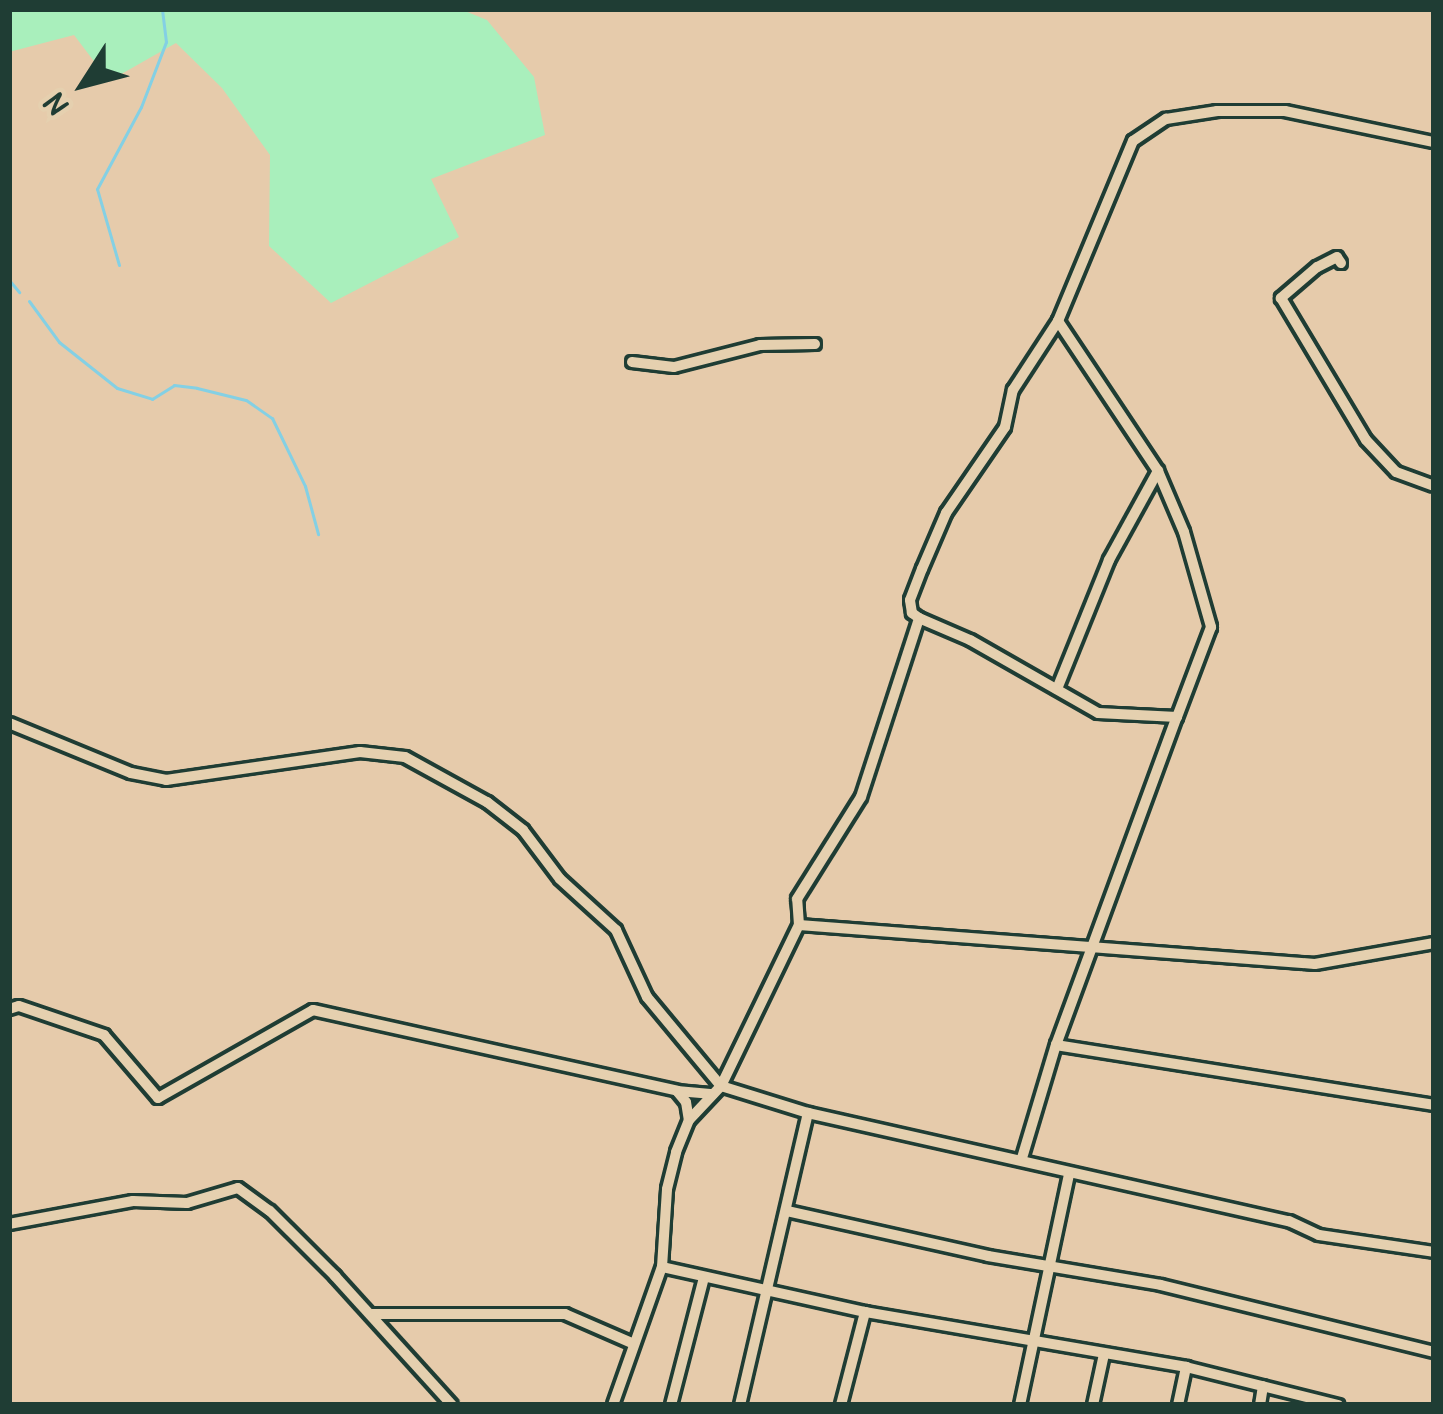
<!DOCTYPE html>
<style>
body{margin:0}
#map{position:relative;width:1443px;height:1414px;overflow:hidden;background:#e6cbab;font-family:"Patrick Hand",sans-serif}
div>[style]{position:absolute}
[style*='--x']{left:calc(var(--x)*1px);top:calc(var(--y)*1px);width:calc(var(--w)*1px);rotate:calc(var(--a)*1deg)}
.green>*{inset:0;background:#a9efbc}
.stream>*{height:3px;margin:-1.5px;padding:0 1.5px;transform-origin:1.5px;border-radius:1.5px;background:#84d0e4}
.roads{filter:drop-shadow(3px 0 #1f3d34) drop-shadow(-3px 0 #1f3d34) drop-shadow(0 3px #1f3d34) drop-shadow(0 -3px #1f3d34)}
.street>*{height:10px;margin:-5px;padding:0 5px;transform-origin:5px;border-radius:5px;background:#e5d0af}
span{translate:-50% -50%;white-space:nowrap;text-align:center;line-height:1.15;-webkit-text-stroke:10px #e5d0af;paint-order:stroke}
.frame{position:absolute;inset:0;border:12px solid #1f3d34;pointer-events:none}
.north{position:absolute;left:24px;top:24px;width:120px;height:120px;-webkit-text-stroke:9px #e5d0af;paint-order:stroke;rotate:234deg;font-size:33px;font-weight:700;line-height:48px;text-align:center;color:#1f3d34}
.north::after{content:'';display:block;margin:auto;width:42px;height:54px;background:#1f3d34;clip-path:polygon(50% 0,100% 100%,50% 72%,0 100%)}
</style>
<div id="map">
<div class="green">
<i style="clip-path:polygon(9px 9px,460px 9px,487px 20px,534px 77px,545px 135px,431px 179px,459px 237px,331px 303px,269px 246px,270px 155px,222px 88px,176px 43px,109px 81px,74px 35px,9px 52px)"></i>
</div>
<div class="stream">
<i style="--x:119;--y:265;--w:79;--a:-106.1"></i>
<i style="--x:97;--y:189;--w:93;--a:-61.8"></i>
<i style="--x:141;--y:107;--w:70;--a:-69"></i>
<i style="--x:166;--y:42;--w:33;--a:-97"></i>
<i style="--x:9;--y:280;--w:16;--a:50"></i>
<i style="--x:29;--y:301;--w:51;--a:53.8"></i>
<i style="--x:59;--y:342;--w:74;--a:38.4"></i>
<i style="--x:117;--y:388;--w:37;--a:17"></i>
<i style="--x:152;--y:399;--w:26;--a:-32"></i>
<i style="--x:174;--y:385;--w:23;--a:7"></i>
<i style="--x:197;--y:388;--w:50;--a:13.8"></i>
<i style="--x:246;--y:400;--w:32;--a:35"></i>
<i style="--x:272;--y:418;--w:76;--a:64.1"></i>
<i style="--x:305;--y:486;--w:50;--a:74.8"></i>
</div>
<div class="roads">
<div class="street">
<i style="--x:1341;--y:263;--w:7;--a:-124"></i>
<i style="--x:1337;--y:257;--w:22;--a:153"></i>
<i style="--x:1317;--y:267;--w:48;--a:139.3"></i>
<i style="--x:1281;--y:298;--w:165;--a:59.1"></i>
<i style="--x:1366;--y:440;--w:44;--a:46.8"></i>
<i style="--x:1396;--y:472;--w:40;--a:20.2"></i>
<i style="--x:1058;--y:321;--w:180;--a:56.3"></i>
<i style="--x:1158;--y:471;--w:66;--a:66.9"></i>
<i style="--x:1184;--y:532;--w:99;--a:74.1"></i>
<i style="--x:1211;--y:627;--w:96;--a:110.7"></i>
<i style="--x:632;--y:362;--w:42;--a:6.8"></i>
<i style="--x:674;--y:367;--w:89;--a:-14.3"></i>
<i style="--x:760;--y:345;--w:55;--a:-1"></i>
<i style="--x:1057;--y:689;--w:139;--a:-68"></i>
<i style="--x:1109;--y:560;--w:102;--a:-61.2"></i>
<i style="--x:9;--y:723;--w:132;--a:22.3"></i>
<i style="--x:131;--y:773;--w:36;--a:11"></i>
<i style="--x:166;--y:780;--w:196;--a:-8.2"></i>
<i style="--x:360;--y:752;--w:45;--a:6.3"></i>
<i style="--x:405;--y:757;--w:94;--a:28.8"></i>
<i style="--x:487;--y:802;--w:46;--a:37.9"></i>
<i style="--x:523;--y:830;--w:61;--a:52.9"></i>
<i style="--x:560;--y:879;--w:76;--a:42.3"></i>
<i style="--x:616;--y:930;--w:74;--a:65.2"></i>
<i style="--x:647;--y:997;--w:116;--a:50.3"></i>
<i style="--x:721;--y:1086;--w:91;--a:17.2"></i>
<i style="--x:808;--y:1113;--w:493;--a:12.7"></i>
<i style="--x:1289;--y:1221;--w:33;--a:25"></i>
<i style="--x:1319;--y:1235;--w:116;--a:8.4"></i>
<i style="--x:799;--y:925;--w:517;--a:4.32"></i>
<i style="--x:1315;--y:964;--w:121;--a:-10"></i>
<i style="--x:9;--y:1009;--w:10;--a:-17"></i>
<i style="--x:19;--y:1006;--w:90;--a:18.8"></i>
<i style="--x:104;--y:1035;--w:83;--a:49.4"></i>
<i style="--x:158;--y:1098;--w:178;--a:-29.6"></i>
<i style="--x:313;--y:1010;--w:373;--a:12.5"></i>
<i style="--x:677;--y:1091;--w:14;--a:51"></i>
<i style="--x:686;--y:1102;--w:18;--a:81"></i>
<i style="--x:1056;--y:1045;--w:383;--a:9"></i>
<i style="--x:677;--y:1091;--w:36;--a:5"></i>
<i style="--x:1022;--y:1158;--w:118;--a:-73.3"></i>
<i style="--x:1056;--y:1045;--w:350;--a:-69.8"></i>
<i style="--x:1177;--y:717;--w:79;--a:-177.1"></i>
<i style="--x:1098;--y:713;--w:147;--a:-150.3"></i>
<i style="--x:970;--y:640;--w:56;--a:-156.7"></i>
<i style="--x:919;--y:618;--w:9;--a:-144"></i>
<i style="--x:912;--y:613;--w:13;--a:-99"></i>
<i style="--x:910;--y:600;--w:33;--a:-69"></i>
<i style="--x:922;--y:569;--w:61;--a:-66.8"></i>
<i style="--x:946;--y:513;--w:104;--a:-55.5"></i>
<i style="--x:1005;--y:427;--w:38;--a:-78"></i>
<i style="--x:1013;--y:390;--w:82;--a:-56.9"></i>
<i style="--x:1058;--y:321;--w:195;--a:-67.4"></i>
<i style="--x:1133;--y:141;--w:40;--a:-34"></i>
<i style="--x:1166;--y:119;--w:52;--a:-8.9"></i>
<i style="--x:1217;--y:111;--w:68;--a:0"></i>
<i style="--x:1285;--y:111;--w:152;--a:11.8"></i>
<i style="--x:787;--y:1211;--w:206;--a:12.6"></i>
<i style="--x:988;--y:1256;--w:175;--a:9.5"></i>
<i style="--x:1161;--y:1285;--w:281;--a:13.8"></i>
<i style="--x:9;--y:1224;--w:126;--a:-10.5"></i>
<i style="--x:133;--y:1201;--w:54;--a:2.1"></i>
<i style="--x:187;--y:1203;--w:53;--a:-16.4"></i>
<i style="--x:238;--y:1188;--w:39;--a:36"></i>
<i style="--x:270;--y:1211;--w:92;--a:45"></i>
<i style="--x:335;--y:1276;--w:174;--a:47.8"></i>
<i style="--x:662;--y:1267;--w:208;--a:12.5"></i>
<i style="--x:865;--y:1312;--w:326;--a:9.7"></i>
<i style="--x:1186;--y:1367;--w:157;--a:14"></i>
<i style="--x:372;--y:1314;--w:193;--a:0"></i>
<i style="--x:565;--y:1314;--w:75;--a:23.5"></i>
<i style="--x:613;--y:1405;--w:146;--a:-70.5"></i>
<i style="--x:662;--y:1267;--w:78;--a:-86.3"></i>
<i style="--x:667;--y:1189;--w:38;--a:-76"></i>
<i style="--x:676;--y:1152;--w:35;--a:-68"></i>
<i style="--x:689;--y:1120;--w:47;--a:-46.7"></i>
<i style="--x:721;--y:1086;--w:179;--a:-64.2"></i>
<i style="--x:799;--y:925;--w:26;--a:-94"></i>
<i style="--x:797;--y:899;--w:120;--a:-57.9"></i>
<i style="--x:861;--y:797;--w:188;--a:-72"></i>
<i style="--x:671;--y:1405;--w:132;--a:-75.5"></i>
<i style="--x:740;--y:1405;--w:300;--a:-76.9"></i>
<i style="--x:841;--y:1405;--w:96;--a:-75.5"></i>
<i style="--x:1020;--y:1405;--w:236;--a:-78"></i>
<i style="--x:1093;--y:1405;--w:52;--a:-77.8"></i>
<i style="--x:1178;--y:1405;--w:39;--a:-78"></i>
<i style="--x:1260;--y:1405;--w:19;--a:-81"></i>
</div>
</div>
<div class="frame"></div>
<div class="north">N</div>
</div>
